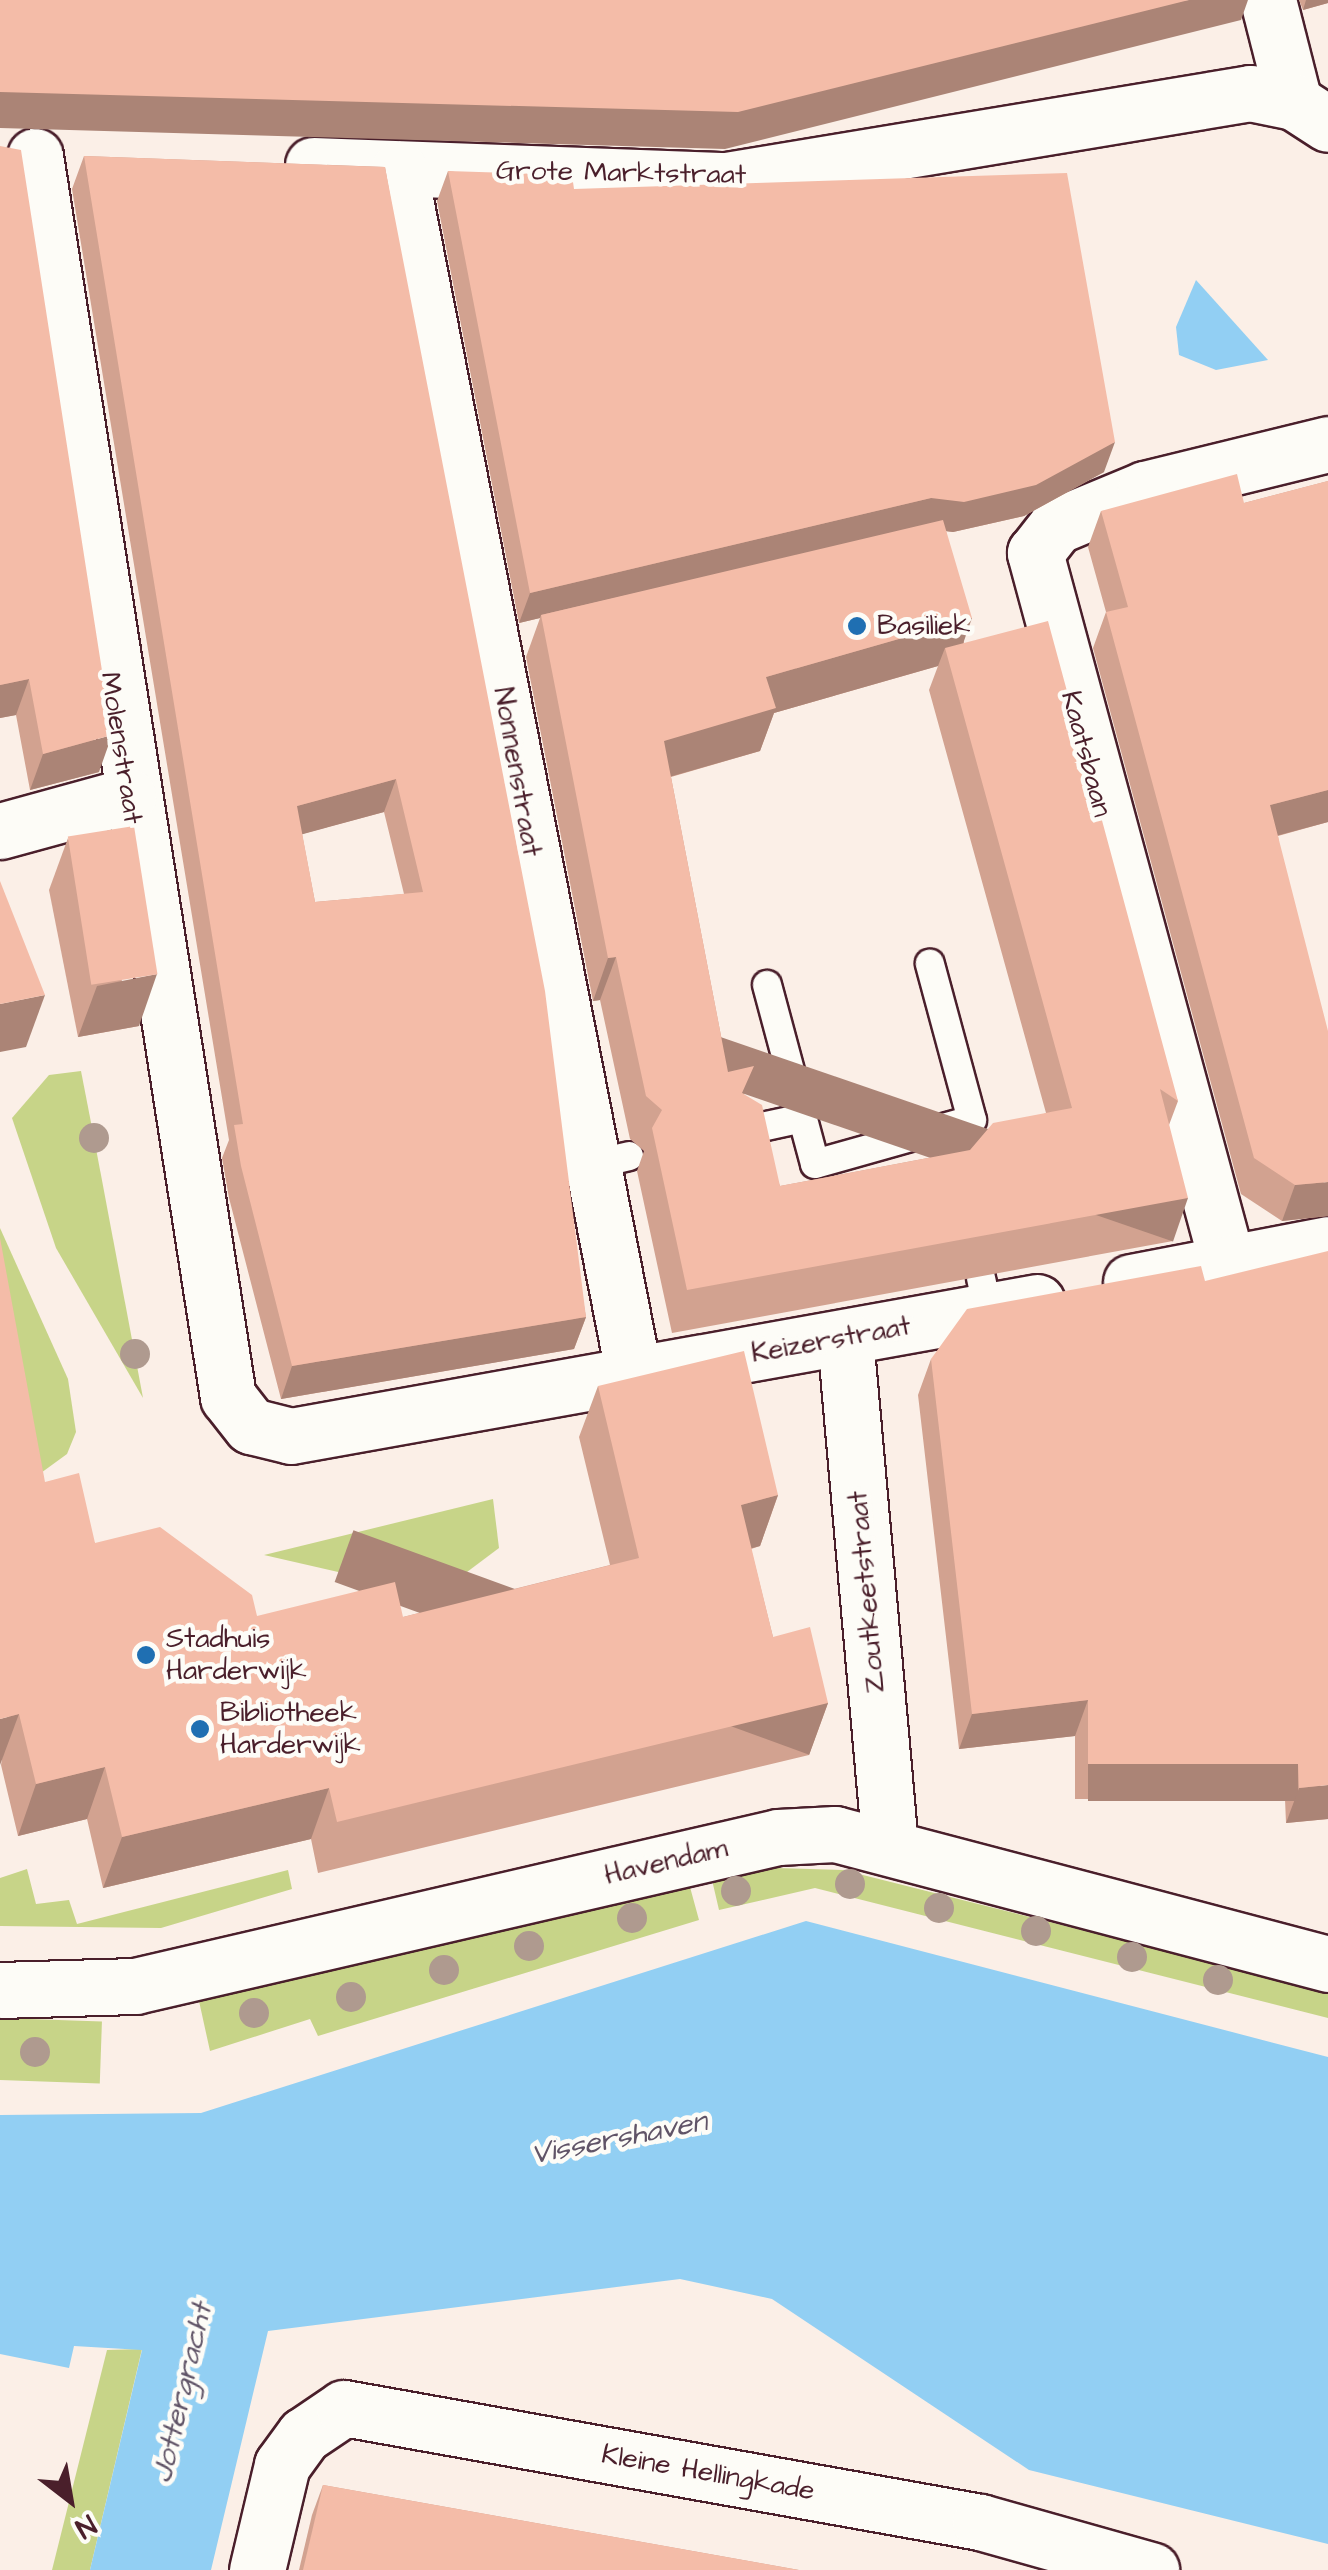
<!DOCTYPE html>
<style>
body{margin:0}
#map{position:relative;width:1328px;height:2570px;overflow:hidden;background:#fbefe7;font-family:"Architects Daughter",sans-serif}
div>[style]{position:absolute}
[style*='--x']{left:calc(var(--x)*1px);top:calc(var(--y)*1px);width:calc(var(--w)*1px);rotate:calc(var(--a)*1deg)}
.green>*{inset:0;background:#c7d488;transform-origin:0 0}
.water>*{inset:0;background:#92cff3}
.roads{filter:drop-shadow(2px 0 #4a1f2b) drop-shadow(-2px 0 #4a1f2b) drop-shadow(0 2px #4a1f2b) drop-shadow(0 -2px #4a1f2b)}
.lane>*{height:28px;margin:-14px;padding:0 14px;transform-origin:14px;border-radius:14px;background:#fdfcf7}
.street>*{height:55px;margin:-27.5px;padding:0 27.5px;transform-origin:27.5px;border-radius:27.5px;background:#fdfcf7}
.trees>*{width:30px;height:30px;margin:-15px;border-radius:50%;background:#af9a8f}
.wall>*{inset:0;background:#d2a290}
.shaded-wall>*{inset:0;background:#ab8476;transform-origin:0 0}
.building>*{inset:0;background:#f4bca8;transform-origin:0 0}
.dots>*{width:28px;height:28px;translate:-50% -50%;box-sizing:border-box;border:5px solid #fdfcf7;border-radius:50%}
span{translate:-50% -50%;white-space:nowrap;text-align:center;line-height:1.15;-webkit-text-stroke:9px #fdfcf7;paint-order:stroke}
.street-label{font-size:28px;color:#4a1f2b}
.poi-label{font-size:28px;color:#4a1f2b}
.left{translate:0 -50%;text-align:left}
.water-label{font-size:30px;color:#605467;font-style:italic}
.north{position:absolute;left:20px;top:2450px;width:100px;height:100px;-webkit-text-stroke:8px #fdfcf7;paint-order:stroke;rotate:149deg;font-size:28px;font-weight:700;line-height:40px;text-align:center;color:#4a1f2b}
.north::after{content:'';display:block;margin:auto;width:35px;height:45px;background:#4a1f2b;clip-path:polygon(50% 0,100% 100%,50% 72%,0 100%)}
</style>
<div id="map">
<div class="green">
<i style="clip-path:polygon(81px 1071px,94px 1138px,143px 1398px,56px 1248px,12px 1118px,49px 1075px)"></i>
<i style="clip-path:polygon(0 1228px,68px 1379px,76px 1432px,67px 1454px,23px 1486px,0 1363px)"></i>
<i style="clip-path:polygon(493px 1499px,499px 1548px,463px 1575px,360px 1577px,264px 1555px)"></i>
<i style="clip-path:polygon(777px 1868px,843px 1870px,1328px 1992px,1328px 2018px,815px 1888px,719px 1910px,712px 1880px)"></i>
<i style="clip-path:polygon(27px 1869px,36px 1904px,69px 1900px,77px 1924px,288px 1870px,292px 1889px,161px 1928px,0 1926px,0 1878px)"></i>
<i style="clip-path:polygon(690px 1887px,699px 1920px,318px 2036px,310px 2019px,210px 2051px,199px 2001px)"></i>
<i style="left:0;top:2018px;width:102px;height:62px;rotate:2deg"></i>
<i style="clip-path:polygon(142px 2349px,90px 2570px,52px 2570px,107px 2350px)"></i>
</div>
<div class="water">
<i style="clip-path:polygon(1196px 280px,1268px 360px,1216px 370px,1179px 355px,1176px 327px)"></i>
<i style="clip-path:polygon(806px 1921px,1328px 2057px,1328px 2544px,1029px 2470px,772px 2299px,680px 2279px,268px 2331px,211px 2570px,90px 2570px,142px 2350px,74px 2346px,69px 2368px,0 2354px,0 2115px,201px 2113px)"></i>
</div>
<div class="roads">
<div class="lane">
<i style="--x:767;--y:985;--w:185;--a:75"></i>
<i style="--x:815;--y:1164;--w:163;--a:-15.7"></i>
<i style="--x:972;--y:1120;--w:162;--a:-105.1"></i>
<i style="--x:743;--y:1131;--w:61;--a:-12.2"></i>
<i style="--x:595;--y:1164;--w:35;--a:-13"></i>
<i style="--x:981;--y:1278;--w:35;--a:78"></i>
</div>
<div class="street">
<i style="--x:1268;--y:0;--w:105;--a:75.7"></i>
<i style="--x:35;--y:156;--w:1256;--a:81.16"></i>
<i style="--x:228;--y:1397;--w:37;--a:52"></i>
<i style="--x:251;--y:1426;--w:41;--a:14"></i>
<i style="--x:291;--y:1436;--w:758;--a:-10.18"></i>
<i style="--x:313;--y:165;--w:414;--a:2.1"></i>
<i style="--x:727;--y:180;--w:530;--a:-9.44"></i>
<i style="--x:1250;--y:93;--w:45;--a:11.6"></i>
<i style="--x:1294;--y:102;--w:40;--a:32.9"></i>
<i style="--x:399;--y:169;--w:1230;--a:78.98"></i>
<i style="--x:0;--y:831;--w:133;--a:-15.3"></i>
<i style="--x:1227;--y:1262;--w:735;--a:-105.15"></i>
<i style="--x:1035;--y:553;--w:34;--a:-52"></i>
<i style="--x:1056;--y:526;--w:96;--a:-22.6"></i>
<i style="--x:1145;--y:489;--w:188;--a:-13.8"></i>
<i style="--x:1131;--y:1282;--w:201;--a:-10.9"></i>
<i style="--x:845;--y:1338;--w:510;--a:84.94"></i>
<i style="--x:0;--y:1990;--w:135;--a:-1.7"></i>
<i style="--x:135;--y:1986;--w:660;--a:-13.05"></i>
<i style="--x:778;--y:1837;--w:57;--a:-3"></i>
<i style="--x:835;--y:1834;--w:510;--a:14.77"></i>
<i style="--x:257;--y:2570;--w:108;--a:-76.6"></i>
<i style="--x:282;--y:2465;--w:37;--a:-54"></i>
<i style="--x:304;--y:2435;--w:48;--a:-34"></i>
<i style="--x:344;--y:2408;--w:646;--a:10.16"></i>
<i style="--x:980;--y:2522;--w:178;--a:15.7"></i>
</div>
</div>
<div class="trees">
<i style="left:94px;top:1138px"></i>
<i style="left:135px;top:1354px"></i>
<i style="left:850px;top:1884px"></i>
<i style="left:736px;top:1891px"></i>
<i style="left:939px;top:1908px"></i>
<i style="left:632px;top:1918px"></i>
<i style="left:1036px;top:1931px"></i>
<i style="left:529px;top:1946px"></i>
<i style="left:1132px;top:1957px"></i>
<i style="left:444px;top:1970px"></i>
<i style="left:1218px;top:1980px"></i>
<i style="left:351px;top:1997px"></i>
<i style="left:254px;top:2013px"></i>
<i style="left:35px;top:2052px"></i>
</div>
<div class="wall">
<i style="clip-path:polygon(1299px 0,1328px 0,1328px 3px,1303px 10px)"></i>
<i style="clip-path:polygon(0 146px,99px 772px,30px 790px,16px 715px,0 718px)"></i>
<i style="clip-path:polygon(evenodd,84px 156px,385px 167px,586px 1317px,574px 1349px,281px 1399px,229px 1198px,222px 1158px,229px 1140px,72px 189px,84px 156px,384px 812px,404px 894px,315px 902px,302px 834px,384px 812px)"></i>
<i style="clip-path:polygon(evenodd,448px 171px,574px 189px,1104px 472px,1024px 516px,953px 532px,946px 531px,964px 643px,1178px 1101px,1169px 1125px,1173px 1241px,672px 1333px,637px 1171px,644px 1151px,630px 1139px,600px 1000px,593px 1001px,526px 657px,540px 618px,519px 623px,437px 201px,448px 171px,938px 666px,929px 690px,1046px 1113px,970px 1150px,780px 1186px,744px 1094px,754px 1066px,728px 1072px,671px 777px,760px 751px,774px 713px,938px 666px)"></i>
<i style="clip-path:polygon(1328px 481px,1328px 822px,1278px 836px,1328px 1216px,1282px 1221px,1241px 1194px,1093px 648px,1106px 612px,1088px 547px,1101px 511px,1244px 503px)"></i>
<i style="clip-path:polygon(68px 838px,139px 1026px,78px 1037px,49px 890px)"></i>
<i style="clip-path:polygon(1205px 1281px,1328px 1819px,1286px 1823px,1285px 1799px,1075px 1799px,1075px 1736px,959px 1749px,918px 1395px,931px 1359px)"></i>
<i style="clip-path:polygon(598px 1386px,778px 1495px,760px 1546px,751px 1549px,773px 1637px,828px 1703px,809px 1755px,318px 1873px,311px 1839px,103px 1888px,87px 1819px,18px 1836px,1px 1765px,45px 1482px,95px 1543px,257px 1616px,403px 1617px,610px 1565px,579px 1437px)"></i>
<i style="clip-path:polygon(323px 2485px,799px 2570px,299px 2570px,312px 2515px)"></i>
</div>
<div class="shaded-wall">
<i style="clip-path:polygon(1189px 0,1248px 0,1241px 20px,725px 149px,0 128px,0 92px)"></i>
<i style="clip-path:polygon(1306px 0,1328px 0,1328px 3px,1303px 10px)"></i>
<i style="clip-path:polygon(1115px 442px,1104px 472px,1024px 516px,953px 532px,920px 528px,541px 615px,540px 618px,519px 623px,530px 593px,931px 498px)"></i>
<i style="clip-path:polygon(972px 618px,957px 661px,945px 648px,938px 666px,774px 713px,760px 751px,648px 783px,664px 741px,766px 677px)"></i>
<i style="clip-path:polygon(29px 679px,16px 715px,0 718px,0 685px)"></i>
<i style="clip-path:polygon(112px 735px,99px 772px,30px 790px,43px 754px)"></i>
<i style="clip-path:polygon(396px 779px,384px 812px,285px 839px,297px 806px)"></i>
<i style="clip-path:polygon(1328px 790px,1328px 822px,1257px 841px,1270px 805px)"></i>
<i style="clip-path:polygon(616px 957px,600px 1000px,593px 1001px,608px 958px)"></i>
<i style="clip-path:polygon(157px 974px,139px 1026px,78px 1037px,97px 986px)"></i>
<i style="clip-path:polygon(45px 995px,26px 1047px,0 1052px,0 1004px)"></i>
<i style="clip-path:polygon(1328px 1182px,1328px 1216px,1282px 1221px,1295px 1185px)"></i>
<i style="left:1188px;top:1198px;width:46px;height:509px;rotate:109deg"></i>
<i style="clip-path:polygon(586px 1317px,574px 1349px,281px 1399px,292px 1366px)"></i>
<i style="clip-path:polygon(778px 1495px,760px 1546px,722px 1556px,741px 1505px)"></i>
<i style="clip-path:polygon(1088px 1700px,1075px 1736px,959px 1749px,972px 1714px)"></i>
<i style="left:828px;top:1703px;width:55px;height:505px;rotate:110deg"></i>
<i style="clip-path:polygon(19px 1714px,0 1765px,0 1719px)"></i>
<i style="left:1088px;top:1764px;width:210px;height:37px"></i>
<i style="clip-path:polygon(105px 1767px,87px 1819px,18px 1836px,36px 1784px)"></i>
<i style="clip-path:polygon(1328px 1785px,1328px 1819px,1286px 1823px,1299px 1788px)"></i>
<i style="clip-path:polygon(329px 1788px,311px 1839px,103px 1888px,122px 1837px)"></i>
</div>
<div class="building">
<i style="clip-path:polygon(0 0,1189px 0,738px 112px,0 92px)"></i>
<i style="clip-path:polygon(0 146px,21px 150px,112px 735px,43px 754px,29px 679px,0 685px)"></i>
<i style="clip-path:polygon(evenodd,84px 156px,385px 167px,545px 991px,586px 1317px,292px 1366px,241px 1166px,234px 1125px,243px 1124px,84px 156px,396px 779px,423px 892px,315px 902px,297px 806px,396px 779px)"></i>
<i style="clip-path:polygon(448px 171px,572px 175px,574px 189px,1067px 173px,1115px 442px,1036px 485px,964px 502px,931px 498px,530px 593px)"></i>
<i style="clip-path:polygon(1237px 474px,1244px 503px,1328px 481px,1328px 790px,1270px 805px,1328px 1031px,1328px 1182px,1295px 1185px,1254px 1158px,1106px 612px,1128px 607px,1101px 511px)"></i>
<i style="clip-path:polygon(943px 520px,972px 618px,766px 677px,776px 708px,664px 741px,728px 1072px,754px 1066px,742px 1093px,762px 1105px,780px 1186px,970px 1150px,993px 1123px,1072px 1108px,945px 648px,1048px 621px,1178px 1101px,1160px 1089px,1188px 1198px,687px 1290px,652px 1128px,662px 1110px,646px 1096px,616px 957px,608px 958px,541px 615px)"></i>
<i style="left:134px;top:826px;width:150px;height:67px;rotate:81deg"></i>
<i style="clip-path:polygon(0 881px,45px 995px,0 1004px)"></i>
<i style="clip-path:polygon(0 1238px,45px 1482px,79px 1473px,95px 1543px,160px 1527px,252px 1595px,257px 1616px,395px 1582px,403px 1617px,639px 1558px,598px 1386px,744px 1351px,778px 1495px,741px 1505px,773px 1637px,810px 1627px,828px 1703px,337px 1822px,329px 1788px,122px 1837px,105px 1767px,36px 1784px,19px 1714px,0 1719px)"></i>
<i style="clip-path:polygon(1328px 1251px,1328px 1785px,1299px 1788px,1298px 1764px,1088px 1764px,1088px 1700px,972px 1714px,931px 1359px,967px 1309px,1201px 1266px,1205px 1281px)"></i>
<i style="clip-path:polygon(323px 2485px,799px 2570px,303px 2570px)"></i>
</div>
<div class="dots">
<i style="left:857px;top:626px;background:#1f6fb2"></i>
<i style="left:146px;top:1655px;background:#1f6fb2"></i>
<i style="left:200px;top:1729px;background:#1f6fb2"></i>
</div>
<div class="street-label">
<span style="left:621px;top:173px;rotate:1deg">Grote Marktstraat</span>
<span style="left:121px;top:748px;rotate:81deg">Molenstraat</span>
<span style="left:1086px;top:754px;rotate:75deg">Kaatsbaan</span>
<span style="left:517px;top:772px;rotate:80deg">Nonnenstraat</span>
<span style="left:831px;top:1340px;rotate:-10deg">Keizerstraat</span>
<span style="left:867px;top:1592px;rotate:-95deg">Zoutkeetstraat</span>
<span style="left:666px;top:1862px;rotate:-13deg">Havendam</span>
<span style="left:708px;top:2473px;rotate:10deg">Kleine Hellingkade</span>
</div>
<div class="poi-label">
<span class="left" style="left:877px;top:626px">Basiliek</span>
<span class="left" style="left:166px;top:1655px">Stadhuis<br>Harderwijk</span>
<span class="left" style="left:220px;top:1729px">Bibliotheek<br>Harderwijk</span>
</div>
<div class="water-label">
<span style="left:619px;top:2138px;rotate:-11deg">Vissershaven</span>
<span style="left:182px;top:2393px;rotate:-77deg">Jottergracht</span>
</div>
<div class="north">N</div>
</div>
